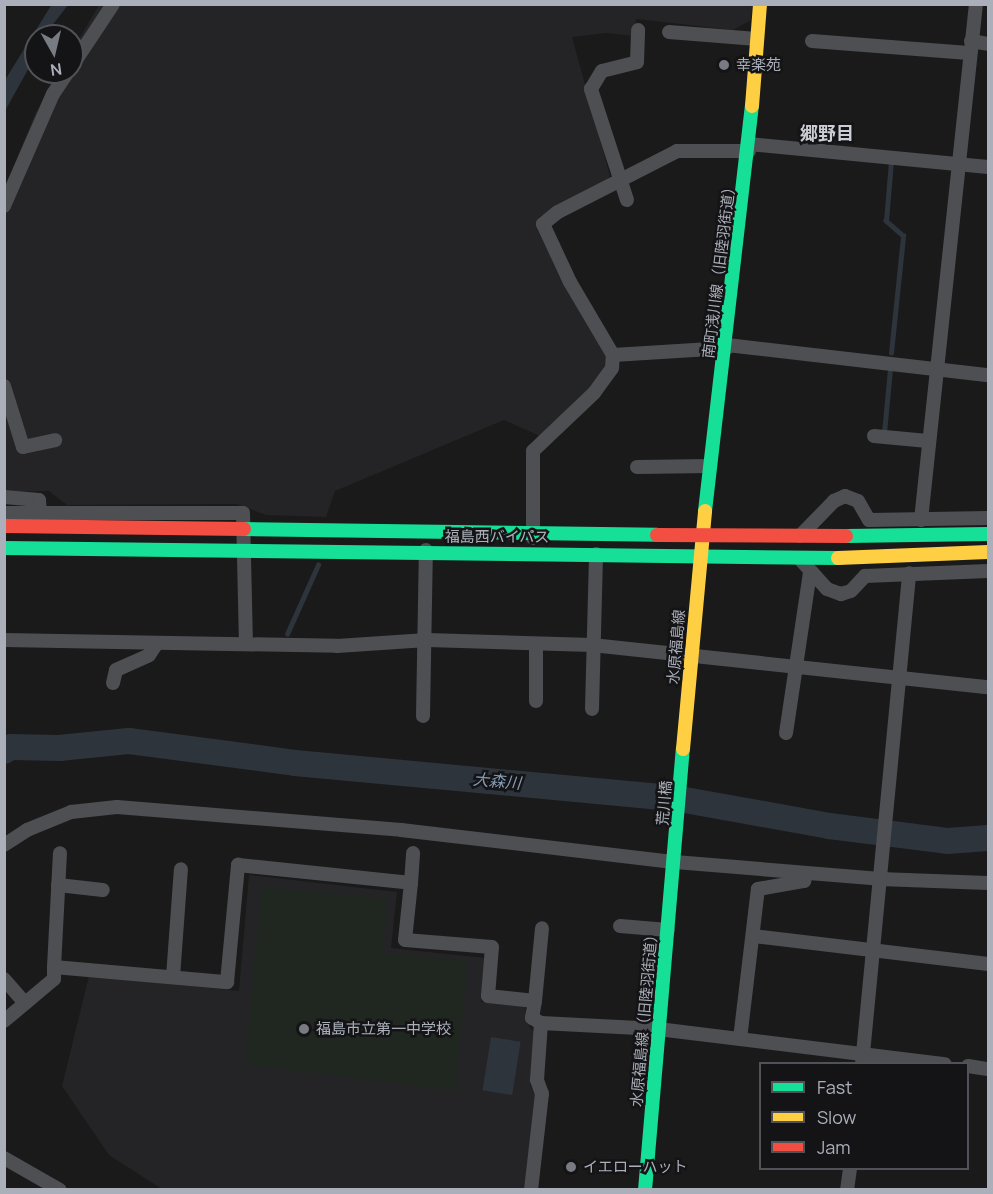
<!DOCTYPE html>
<meta charset="utf-8">
<style>
body{margin:0}
#map{position:relative;width:993px;height:1194px;overflow:hidden;background:#1a1a1a;font-family:Manrope,"Noto Sans JP",sans-serif}
div>[style]{position:absolute}
[style*='--x']{left:calc(var(--x)*1px);top:calc(var(--y)*1px);width:calc(var(--w)*1px);rotate:calc(var(--a)*1deg)}
.built>*{inset:0;background:#242426}
.green>*{inset:0;background:#202721}
.water>*{inset:0;background:#2d343c;transform-origin:0 0}
.stream>*{height:4.5px;margin:-2.25px;padding:0 2.25px;transform-origin:2.25px;border-radius:2.25px;background:#2d343c}
.river>*{height:26px;margin:-13px;padding:0 13px;transform-origin:13px;border-radius:13px;background:#2d343c}
.street>*{height:14px;margin:-7px;padding:0 7px;transform-origin:7px;border-radius:7px;background:#4e4f53}
.fast>*{height:14px;margin:-7px;padding:0 7px;transform-origin:7px;border-radius:7px;background:#16e098}
.slow>*{height:14px;margin:-7px;padding:0 7px;transform-origin:7px;border-radius:7px;background:#ffcf43}
.jam>*{height:14px;margin:-7px;padding:0 7px;transform-origin:7px;border-radius:7px;background:#f24e42}
.dots>*{width:16px;height:16px;translate:-50% -50%;box-sizing:border-box;border:3px solid #141416;border-radius:50%}
span{translate:-50% -50%;white-space:nowrap;text-align:center;line-height:1.15;-webkit-text-stroke:5px #141416;paint-order:stroke}
.poi-label{font-size:15px;color:#abafba}
.left{translate:0 -50%;text-align:left}
.street-label{font-size:15px;color:#abafba}
.water-label{font-size:16px;color:#849bb4;font-style:italic}
.quarter-label{font-size:18px;color:#ccced6;font-weight:700}
.frame{position:absolute;inset:0;border:6px solid #abafba;pointer-events:none}
.legend{position:absolute;left:759px;top:1062px;width:210px;height:108px;box-sizing:border-box;background:#141416;border:2px solid #505258;margin:0;padding:8px 10px;list-style:none;font-size:18px;color:#abafba}
.legend li{display:flex;align-items:center;gap:12px;height:30px}
.legend b{width:30px;border:2px solid #505258}
.north{position:absolute;left:24px;top:24px;width:60px;height:60px;box-sizing:border-box;background:#141416;border:2px solid #505258;border-radius:50%;rotate:172deg;font-size:16px;font-weight:700;line-height:24px;text-align:center;color:#abafba}
.north::after{content:'';display:block;margin:auto;width:21px;height:27px;background:#787b82;clip-path:polygon(50% 0,100% 100%,50% 72%,0 100%)}
</style>
<div id="map">
<div class="built">
<i style="clip-path:polygon(99px 5px,752px 5px,751px 20px,733px 30px,636px 19px,635px 36px,606px 33px,572px 37px,610px 176px,601px 186px,539px 217px,537px 228px,563px 281px,609px 358px,592px 388px,540px 436px,504px 420px,335px 491px,326px 517px,266px 515px,237px 504px,67px 505px,49px 491px,5px 492px,4px 190px,35px 114px,60px 72px,72px 72px,72px 51px)"></i>
<i style="clip-path:polygon(249px 875px,397px 892px,391px 948px,485px 958px,481px 1002px,525px 1007px,529px 1026px,535px 1033px,530px 1085px,535px 1096px,525px 1189px,162px 1189px,109px 1155px,62px 1086px,89px 976px,239px 991px)"></i>
</div>
<div class="green">
<i style="clip-path:polygon(261px 887px,387px 899px,383px 953px,468px 961px,455px 1091px,245px 1065px)"></i>
</div>
<div class="water">
<i style="clip-path:polygon(52px 4px,68px 5px,44px 36px,36px 36px,36px 55px,5px 111px,5px 80px)"></i>
<i style="left:491px;top:1037px;width:30px;height:54px;rotate:9deg"></i>
</div>
<div class="stream">
<i style="--x:891;--y:353;--w:118;--a:-84.1"></i>
<i style="--x:903;--y:236;--w:23;--a:-139"></i>
<i style="--x:886;--y:221;--w:59;--a:-85.2"></i>
<i style="--x:884;--y:433;--w:63;--a:-84.6"></i>
<i style="--x:287;--y:634;--w:76;--a:-65.8"></i>
</div>
<div class="river">
<i style="--x:4;--y:751;--w:8;--a:-30"></i>
<i style="--x:11;--y:747;--w:48;--a:1.2"></i>
<i style="--x:59;--y:748;--w:70;--a:-5.7"></i>
<i style="--x:129;--y:741;--w:167;--a:7.5"></i>
<i style="--x:295;--y:763;--w:381;--a:5.3"></i>
<i style="--x:674;--y:798;--w:158;--a:10.2"></i>
<i style="--x:829;--y:826;--w:119;--a:7.2"></i>
<i style="--x:947;--y:841;--w:41;--a:-4.2"></i>
</div>
<div class="street">
<i style="--x:669;--y:32;--w:88;--a:4.5"></i>
<i style="--x:812;--y:41;--w:157;--a:4.4"></i>
<i style="--x:971;--y:41;--w:17;--a:10"></i>
<i style="--x:72;--y:66;--w:74;--a:-56.5"></i>
<i style="--x:749;--y:144;--w:240;--a:5.5"></i>
<i style="--x:627;--y:200;--w:117;--a:-108"></i>
<i style="--x:591;--y:89;--w:21;--a:-59"></i>
<i style="--x:602;--y:71;--w:36;--a:-14"></i>
<i style="--x:637;--y:62;--w:32;--a:-88"></i>
<i style="--x:4;--y:206;--w:122;--a:-66.4"></i>
<i style="--x:53;--y:94;--w:27;--a:-56"></i>
<i style="--x:727;--y:345;--w:263;--a:6.6"></i>
<i style="--x:613;--y:355;--w:114;--a:-3.5"></i>
<i style="--x:4;--y:386;--w:64;--a:72.7"></i>
<i style="--x:23;--y:447;--w:33;--a:-12"></i>
<i style="--x:874;--y:436;--w:54;--a:5.3"></i>
<i style="--x:637;--y:467;--w:73;--a:-0.8"></i>
<i style="--x:4;--y:497;--w:35;--a:5"></i>
<i style="--x:39;--y:500;--w:14;--a:86"></i>
<i style="--x:4;--y:513;--w:239;--a:0"></i>
<i style="--x:243;--y:513;--w:131;--a:88.7"></i>
<i style="--x:921;--y:520;--w:519;--a:-83.92"></i>
<i style="--x:800;--y:536;--w:49;--a:-45.8"></i>
<i style="--x:834;--y:501;--w:12;--a:-24"></i>
<i style="--x:845;--y:496;--w:14;--a:21"></i>
<i style="--x:858;--y:501;--w:22;--a:60"></i>
<i style="--x:869;--y:520;--w:119;--a:-1"></i>
<i style="--x:533;--y:538;--w:87;--a:-90"></i>
<i style="--x:533;--y:451;--w:84;--a:-43.6"></i>
<i style="--x:594;--y:393;--w:31;--a:-54"></i>
<i style="--x:612;--y:368;--w:13;--a:-86"></i>
<i style="--x:613;--y:355;--w:85;--a:-120.5"></i>
<i style="--x:570;--y:282;--w:64;--a:-115"></i>
<i style="--x:543;--y:224;--w:19;--a:-39"></i>
<i style="--x:558;--y:212;--w:134;--a:-27.1"></i>
<i style="--x:677;--y:151;--w:72;--a:0"></i>
<i style="--x:800;--y:559;--w:40;--a:48"></i>
<i style="--x:827;--y:589;--w:15;--a:20"></i>
<i style="--x:841;--y:594;--w:10;--a:-17"></i>
<i style="--x:851;--y:591;--w:21;--a:-47"></i>
<i style="--x:865;--y:576;--w:123;--a:-2.3"></i>
<i style="--x:4;--y:640;--w:333;--a:1"></i>
<i style="--x:337;--y:646;--w:90;--a:-3.8"></i>
<i style="--x:427;--y:640;--w:165;--a:1.7"></i>
<i style="--x:592;--y:645;--w:398;--a:6.1"></i>
<i style="--x:536;--y:645;--w:56;--a:90"></i>
<i style="--x:113;--y:683;--w:13;--a:-77"></i>
<i style="--x:116;--y:670;--w:36;--a:-24"></i>
<i style="--x:149;--y:655;--w:14;--a:-56"></i>
<i style="--x:592;--y:709;--w:155;--a:-88.5"></i>
<i style="--x:423;--y:716;--w:166;--a:-89"></i>
<i style="--x:786;--y:733;--w:163;--a:-81.5"></i>
<i style="--x:4;--y:845;--w:27;--a:-33"></i>
<i style="--x:27;--y:830;--w:48;--a:-22.2"></i>
<i style="--x:71;--y:812;--w:46;--a:-6.2"></i>
<i style="--x:117;--y:807;--w:285;--a:4.6"></i>
<i style="--x:401;--y:830;--w:276;--a:6.7"></i>
<i style="--x:675;--y:862;--w:206;--a:4.7"></i>
<i style="--x:880;--y:879;--w:108;--a:2.1"></i>
<i style="--x:411;--y:883;--w:30;--a:-86"></i>
<i style="--x:58;--y:885;--w:45;--a:6.3"></i>
<i style="--x:620;--y:926;--w:48;--a:4.8"></i>
<i style="--x:753;--y:936;--w:237;--a:6.8"></i>
<i style="--x:54;--y:967;--w:114;--a:-87"></i>
<i style="--x:173;--y:977;--w:108;--a:-85.8"></i>
<i style="--x:4;--y:979;--w:32;--a:49"></i>
<i style="--x:535;--y:1001;--w:73;--a:-84.5"></i>
<i style="--x:4;--y:1021;--w:65;--a:-40"></i>
<i style="--x:54;--y:979;--w:12;--a:-90"></i>
<i style="--x:54;--y:967;--w:174;--a:5"></i>
<i style="--x:227;--y:982;--w:118;--a:-84.6"></i>
<i style="--x:238;--y:865;--w:174;--a:5.9"></i>
<i style="--x:411;--y:883;--w:57;--a:96"></i>
<i style="--x:405;--y:940;--w:87;--a:4.6"></i>
<i style="--x:492;--y:947;--w:49;--a:94.7"></i>
<i style="--x:488;--y:996;--w:47;--a:6.1"></i>
<i style="--x:535;--y:1001;--w:17;--a:100"></i>
<i style="--x:532;--y:1018;--w:10;--a:29"></i>
<i style="--x:740;--y:1039;--w:151;--a:-83.2"></i>
<i style="--x:758;--y:889;--w:47;--a:-9.9"></i>
<i style="--x:804;--y:881;--w:8;--a:-76"></i>
<i style="--x:862;--y:1064;--w:493;--a:-84.5"></i>
<i style="--x:968;--y:1066;--w:20;--a:9"></i>
<i style="--x:4;--y:1158;--w:64;--a:29.7"></i>
<i style="--x:531;--y:1190;--w:97;--a:-83.5"></i>
<i style="--x:542;--y:1094;--w:15;--a:-110"></i>
<i style="--x:537;--y:1080;--w:57;--a:-86"></i>
<i style="--x:541;--y:1023;--w:117;--a:2.9"></i>
<i style="--x:658;--y:1029;--w:289;--a:7"></i>
<i style="--x:847;--y:1190;--w:22;--a:-82"></i>
</div>
<div class="fast">
<i style="--x:705;--y:511;--w:408;--a:-83.4"></i>
<i style="--x:244;--y:529;--w:413;--a:0.8"></i>
<i style="--x:846;--y:536;--w:142;--a:-0.8"></i>
<i style="--x:4;--y:548;--w:834;--a:0.69"></i>
<i style="--x:645;--y:1190;--w:443;--a:-85.1"></i>
</div>
<div class="slow">
<i style="--x:752;--y:106;--w:102;--a:-85.5"></i>
<i style="--x:838;--y:558;--w:150;--a:-2.3"></i>
<i style="--x:683;--y:749;--w:239;--a:-84.7"></i>
</div>
<div class="jam">
<i style="--x:4;--y:526;--w:240;--a:0.7"></i>
<i style="--x:657;--y:535;--w:189;--a:0.3"></i>
</div>
<div class="dots">
<i style="left:724px;top:65px;background:#787b82"></i>
<i style="left:304px;top:1029px;background:#787b82"></i>
<i style="left:571px;top:1167px;background:#787b82"></i>
</div>
<div class="poi-label">
<span class="left" style="left:736px;top:65px">幸楽苑</span>
<span class="left" style="left:316px;top:1029px">福島市立第一中学校</span>
<span class="left" style="left:583px;top:1167px">イエローハット</span>
</div>
<div class="street-label">
<span style="left:719px;top:269px;rotate:-83deg">南町浅川線（旧陸羽街道）</span>
<span style="left:497px;top:537px">福島西バイパス</span>
<span style="left:676px;top:647px;rotate:-85deg">水原福島線</span>
<span style="left:664px;top:803px;rotate:-85deg">荒川橋</span>
<span style="left:644px;top:1017px;rotate:-85deg">水原福島線（旧陸羽街道）</span>
</div>
<div class="water-label">
<span style="left:497px;top:781px;rotate:5deg">大森川</span>
</div>
<div class="quarter-label">
<span style="left:827px;top:133px">郷野目</span>
</div>
<div class="frame"></div>
<ul class="legend">
<li><b style="height:8px;background:#16e098"></b>Fast</li>
<li><b style="height:8px;background:#ffcf43"></b>Slow</li>
<li><b style="height:8px;background:#f24e42"></b>Jam</li>
</ul>
<div class="north">N</div>
</div>
